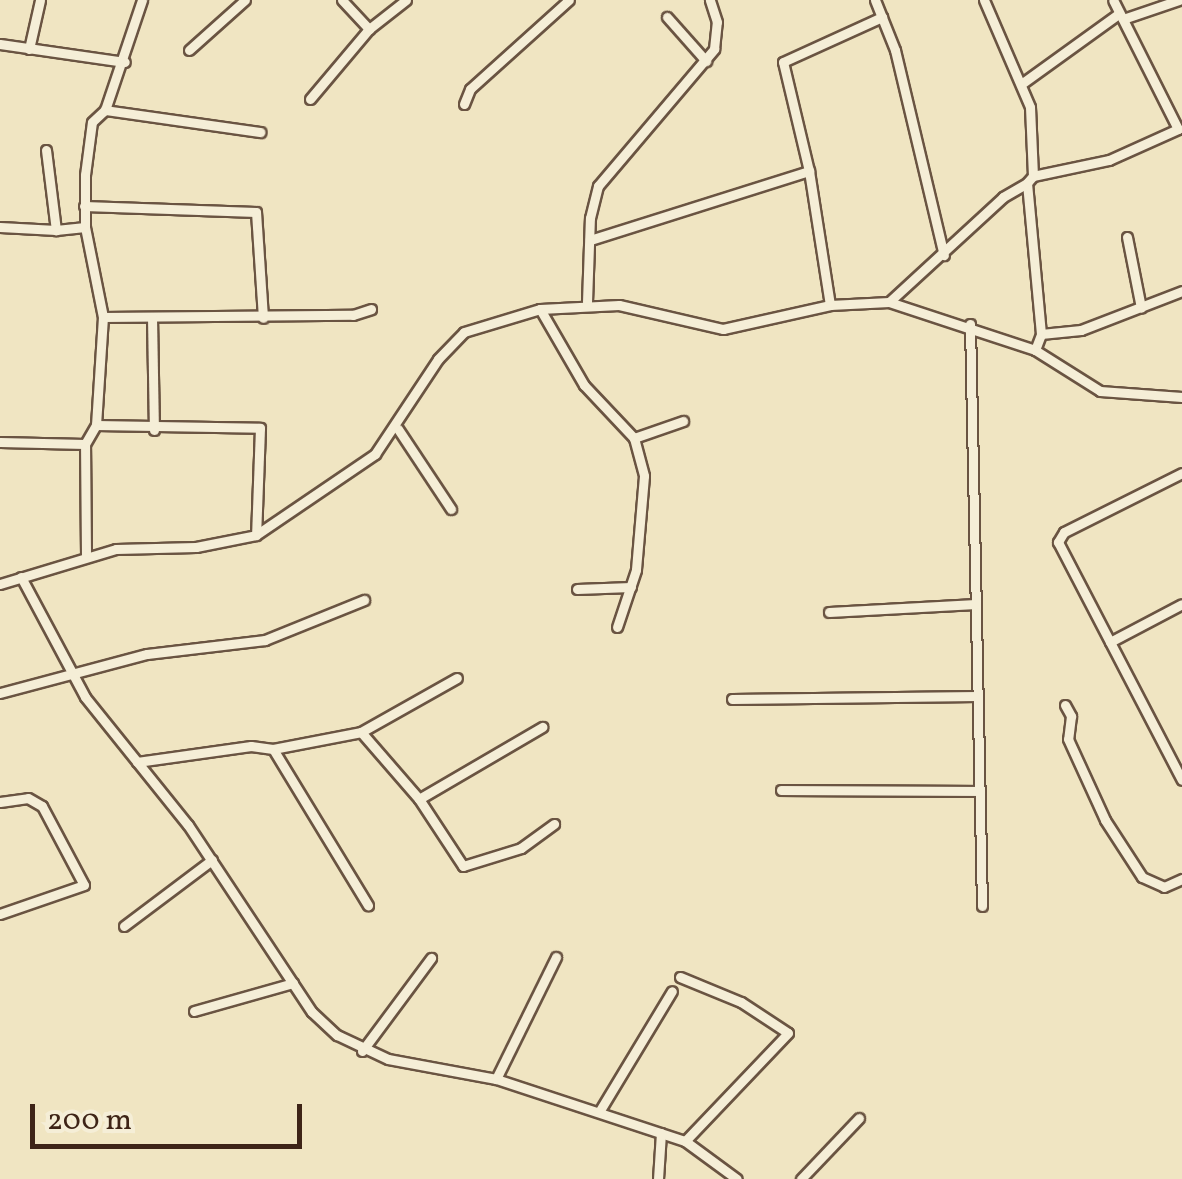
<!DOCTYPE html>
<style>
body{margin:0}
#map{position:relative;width:1182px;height:1179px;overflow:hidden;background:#f0e5c2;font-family:Vollkorn,serif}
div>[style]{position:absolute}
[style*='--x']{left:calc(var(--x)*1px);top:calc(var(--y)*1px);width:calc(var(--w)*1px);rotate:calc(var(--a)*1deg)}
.roads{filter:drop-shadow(2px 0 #6a5442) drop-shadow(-2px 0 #6a5442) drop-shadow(0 2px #6a5442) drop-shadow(0 -2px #6a5442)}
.minor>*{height:9px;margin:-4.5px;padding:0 4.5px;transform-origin:4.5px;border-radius:4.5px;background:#f5eed7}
span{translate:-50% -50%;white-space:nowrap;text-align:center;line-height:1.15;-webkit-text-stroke:8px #f5eed7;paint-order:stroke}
.scale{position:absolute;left:30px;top:1104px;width:272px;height:45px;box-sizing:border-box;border:5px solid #3e2417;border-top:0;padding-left:12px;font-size:30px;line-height:35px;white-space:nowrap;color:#3e2417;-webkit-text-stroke:8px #f5eed7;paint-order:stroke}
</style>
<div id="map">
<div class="roads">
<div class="minor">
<i style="--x:342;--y:0;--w:40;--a:47"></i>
<i style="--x:875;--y:0;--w:54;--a:68.2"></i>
<i style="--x:895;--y:50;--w:211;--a:76.6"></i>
<i style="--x:984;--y:0;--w:116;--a:66.7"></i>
<i style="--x:1030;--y:107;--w:69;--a:87.5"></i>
<i style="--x:1033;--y:176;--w:9;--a:131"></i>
<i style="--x:1027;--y:183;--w:152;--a:84.7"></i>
<i style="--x:667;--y:17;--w:59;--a:48.4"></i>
<i style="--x:1123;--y:19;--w:59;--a:-18.7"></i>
<i style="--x:0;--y:44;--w:126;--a:8.2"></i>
<i style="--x:29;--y:49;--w:50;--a:-77.3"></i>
<i style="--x:189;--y:50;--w:75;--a:-41.8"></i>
<i style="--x:1024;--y:82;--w:115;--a:-35.8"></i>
<i style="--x:310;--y:99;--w:92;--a:-49.9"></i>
<i style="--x:369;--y:29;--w:47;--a:-38.1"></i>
<i style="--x:464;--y:104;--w:16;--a:-68"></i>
<i style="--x:470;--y:89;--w:133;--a:-42"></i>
<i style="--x:105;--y:110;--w:157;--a:8.1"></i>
<i style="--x:46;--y:150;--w:81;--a:82.9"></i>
<i style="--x:56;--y:230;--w:29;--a:-6"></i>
<i style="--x:1033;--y:176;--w:78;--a:-11.9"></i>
<i style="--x:1109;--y:160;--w:76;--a:-24.2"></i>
<i style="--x:1178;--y:129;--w:144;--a:-116.7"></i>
<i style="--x:84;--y:206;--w:172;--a:2"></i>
<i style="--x:256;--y:212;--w:106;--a:86.2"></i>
<i style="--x:0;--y:227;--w:56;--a:3.1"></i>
<i style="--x:1127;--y:237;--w:72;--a:78.8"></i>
<i style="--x:590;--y:240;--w:230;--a:-17.5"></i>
<i style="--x:587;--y:302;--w:84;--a:-88"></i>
<i style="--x:590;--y:218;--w:33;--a:-76"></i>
<i style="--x:598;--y:186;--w:180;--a:-49.7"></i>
<i style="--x:714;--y:49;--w:27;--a:-84"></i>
<i style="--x:717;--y:22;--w:23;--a:-108"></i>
<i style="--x:889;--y:302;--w:155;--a:-42.6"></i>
<i style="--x:1003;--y:197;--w:28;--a:-30"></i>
<i style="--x:830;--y:305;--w:136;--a:-98.9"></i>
<i style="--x:809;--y:171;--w:112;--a:-103.4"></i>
<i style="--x:783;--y:62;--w:109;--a:-24.4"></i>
<i style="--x:540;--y:309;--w:88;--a:59.9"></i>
<i style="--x:584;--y:385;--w:73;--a:46.7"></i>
<i style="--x:634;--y:438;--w:39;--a:75"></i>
<i style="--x:644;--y:476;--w:94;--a:94.9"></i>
<i style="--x:636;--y:570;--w:60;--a:108.4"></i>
<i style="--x:103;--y:317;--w:250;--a:-0.5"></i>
<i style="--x:353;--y:315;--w:19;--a:-18"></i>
<i style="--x:152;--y:317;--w:113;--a:89"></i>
<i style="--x:970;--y:324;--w:582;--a:88.82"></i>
<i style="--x:1035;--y:350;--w:17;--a:-69"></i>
<i style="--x:1041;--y:334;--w:40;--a:-5.7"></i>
<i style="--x:1081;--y:330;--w:108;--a:-21.1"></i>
<i style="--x:96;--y:425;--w:164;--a:1"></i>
<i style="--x:260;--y:428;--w:107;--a:92.1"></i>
<i style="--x:398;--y:429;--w:96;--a:56.5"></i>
<i style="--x:634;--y:438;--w:52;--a:-19.1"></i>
<i style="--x:0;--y:442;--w:85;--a:1.3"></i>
<i style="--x:1182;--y:473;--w:132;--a:153.4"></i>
<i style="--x:1064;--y:532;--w:12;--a:121"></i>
<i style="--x:1058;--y:542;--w:268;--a:62.5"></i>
<i style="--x:86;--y:555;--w:111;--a:-90.5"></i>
<i style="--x:85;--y:444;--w:22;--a:-60"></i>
<i style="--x:96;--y:425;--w:108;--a:-86.3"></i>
<i style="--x:103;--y:317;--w:92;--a:-101.3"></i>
<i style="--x:85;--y:227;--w:52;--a:-90"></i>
<i style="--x:85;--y:175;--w:53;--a:-82.5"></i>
<i style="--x:92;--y:122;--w:18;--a:-43"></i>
<i style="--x:105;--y:110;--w:116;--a:-71.4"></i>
<i style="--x:21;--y:577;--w:136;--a:61.9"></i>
<i style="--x:85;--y:697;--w:164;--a:51.2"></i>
<i style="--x:188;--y:825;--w:224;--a:56.5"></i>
<i style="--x:312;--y:1012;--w:34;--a:43"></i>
<i style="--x:337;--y:1035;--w:56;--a:25.2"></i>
<i style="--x:388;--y:1059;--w:110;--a:10.5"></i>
<i style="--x:496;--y:1079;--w:199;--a:18.2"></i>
<i style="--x:685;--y:1141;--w:64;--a:36.2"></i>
<i style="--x:0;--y:584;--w:121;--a:-16.8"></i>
<i style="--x:116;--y:549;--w:80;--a:-1.4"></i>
<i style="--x:196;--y:547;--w:61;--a:-11.3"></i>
<i style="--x:256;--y:535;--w:144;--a:-34.2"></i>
<i style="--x:375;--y:454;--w:114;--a:-56.4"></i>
<i style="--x:438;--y:359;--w:37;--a:-46"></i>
<i style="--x:464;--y:332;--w:79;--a:-16.8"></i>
<i style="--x:540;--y:309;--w:79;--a:-2.9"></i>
<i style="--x:619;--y:305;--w:107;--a:13"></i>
<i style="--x:723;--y:329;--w:110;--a:-12.6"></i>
<i style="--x:830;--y:305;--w:59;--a:-2.9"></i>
<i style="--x:889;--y:302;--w:154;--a:18.2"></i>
<i style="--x:1035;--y:350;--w:77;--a:32.2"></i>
<i style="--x:1100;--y:391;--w:82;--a:4.2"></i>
<i style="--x:577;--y:589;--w:54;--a:-2.1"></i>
<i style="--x:829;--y:612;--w:147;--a:-3.1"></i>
<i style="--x:1110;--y:642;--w:81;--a:-27.8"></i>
<i style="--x:0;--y:693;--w:152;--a:-14.9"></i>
<i style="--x:147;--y:654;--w:119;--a:-6.8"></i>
<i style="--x:265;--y:640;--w:107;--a:-22"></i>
<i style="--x:732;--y:699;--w:245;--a:-0.7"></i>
<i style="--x:1065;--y:705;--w:13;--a:61"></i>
<i style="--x:1071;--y:716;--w:23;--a:97"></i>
<i style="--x:1068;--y:739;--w:89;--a:65.4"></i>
<i style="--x:1105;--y:820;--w:68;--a:57"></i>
<i style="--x:1142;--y:877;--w:24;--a:24"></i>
<i style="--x:1164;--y:887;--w:20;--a:-24"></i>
<i style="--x:361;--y:732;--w:89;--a:49.1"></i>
<i style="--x:419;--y:799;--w:80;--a:56.7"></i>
<i style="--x:463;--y:866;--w:61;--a:-17.2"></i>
<i style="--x:521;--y:848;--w:41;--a:-36"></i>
<i style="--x:273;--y:749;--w:183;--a:58.7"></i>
<i style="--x:137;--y:762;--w:115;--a:-8"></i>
<i style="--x:251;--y:746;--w:22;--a:8"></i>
<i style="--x:273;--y:749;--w:90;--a:-10.9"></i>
<i style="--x:361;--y:732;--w:110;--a:-29.4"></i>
<i style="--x:781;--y:790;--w:199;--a:0.3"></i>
<i style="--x:419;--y:799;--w:143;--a:-30.3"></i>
<i style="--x:0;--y:802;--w:28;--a:-8"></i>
<i style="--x:28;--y:798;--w:16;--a:30"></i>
<i style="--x:42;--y:806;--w:89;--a:62"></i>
<i style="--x:84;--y:885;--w:89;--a:161"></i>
<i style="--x:124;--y:926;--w:110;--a:-36.9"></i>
<i style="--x:680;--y:977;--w:66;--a:22.3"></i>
<i style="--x:741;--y:1002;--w:56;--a:33.4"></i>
<i style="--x:788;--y:1033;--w:149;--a:133.6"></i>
<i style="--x:194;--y:1011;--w:103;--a:-15.8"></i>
<i style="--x:362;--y:1051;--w:116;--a:-53.4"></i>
<i style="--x:496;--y:1079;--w:136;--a:-63.8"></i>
<i style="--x:599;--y:1112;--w:141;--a:-58.9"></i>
<i style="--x:658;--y:1179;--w:46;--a:-86.3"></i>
<i style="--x:801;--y:1179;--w:84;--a:-46.4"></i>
</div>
</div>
<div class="scale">200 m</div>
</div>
